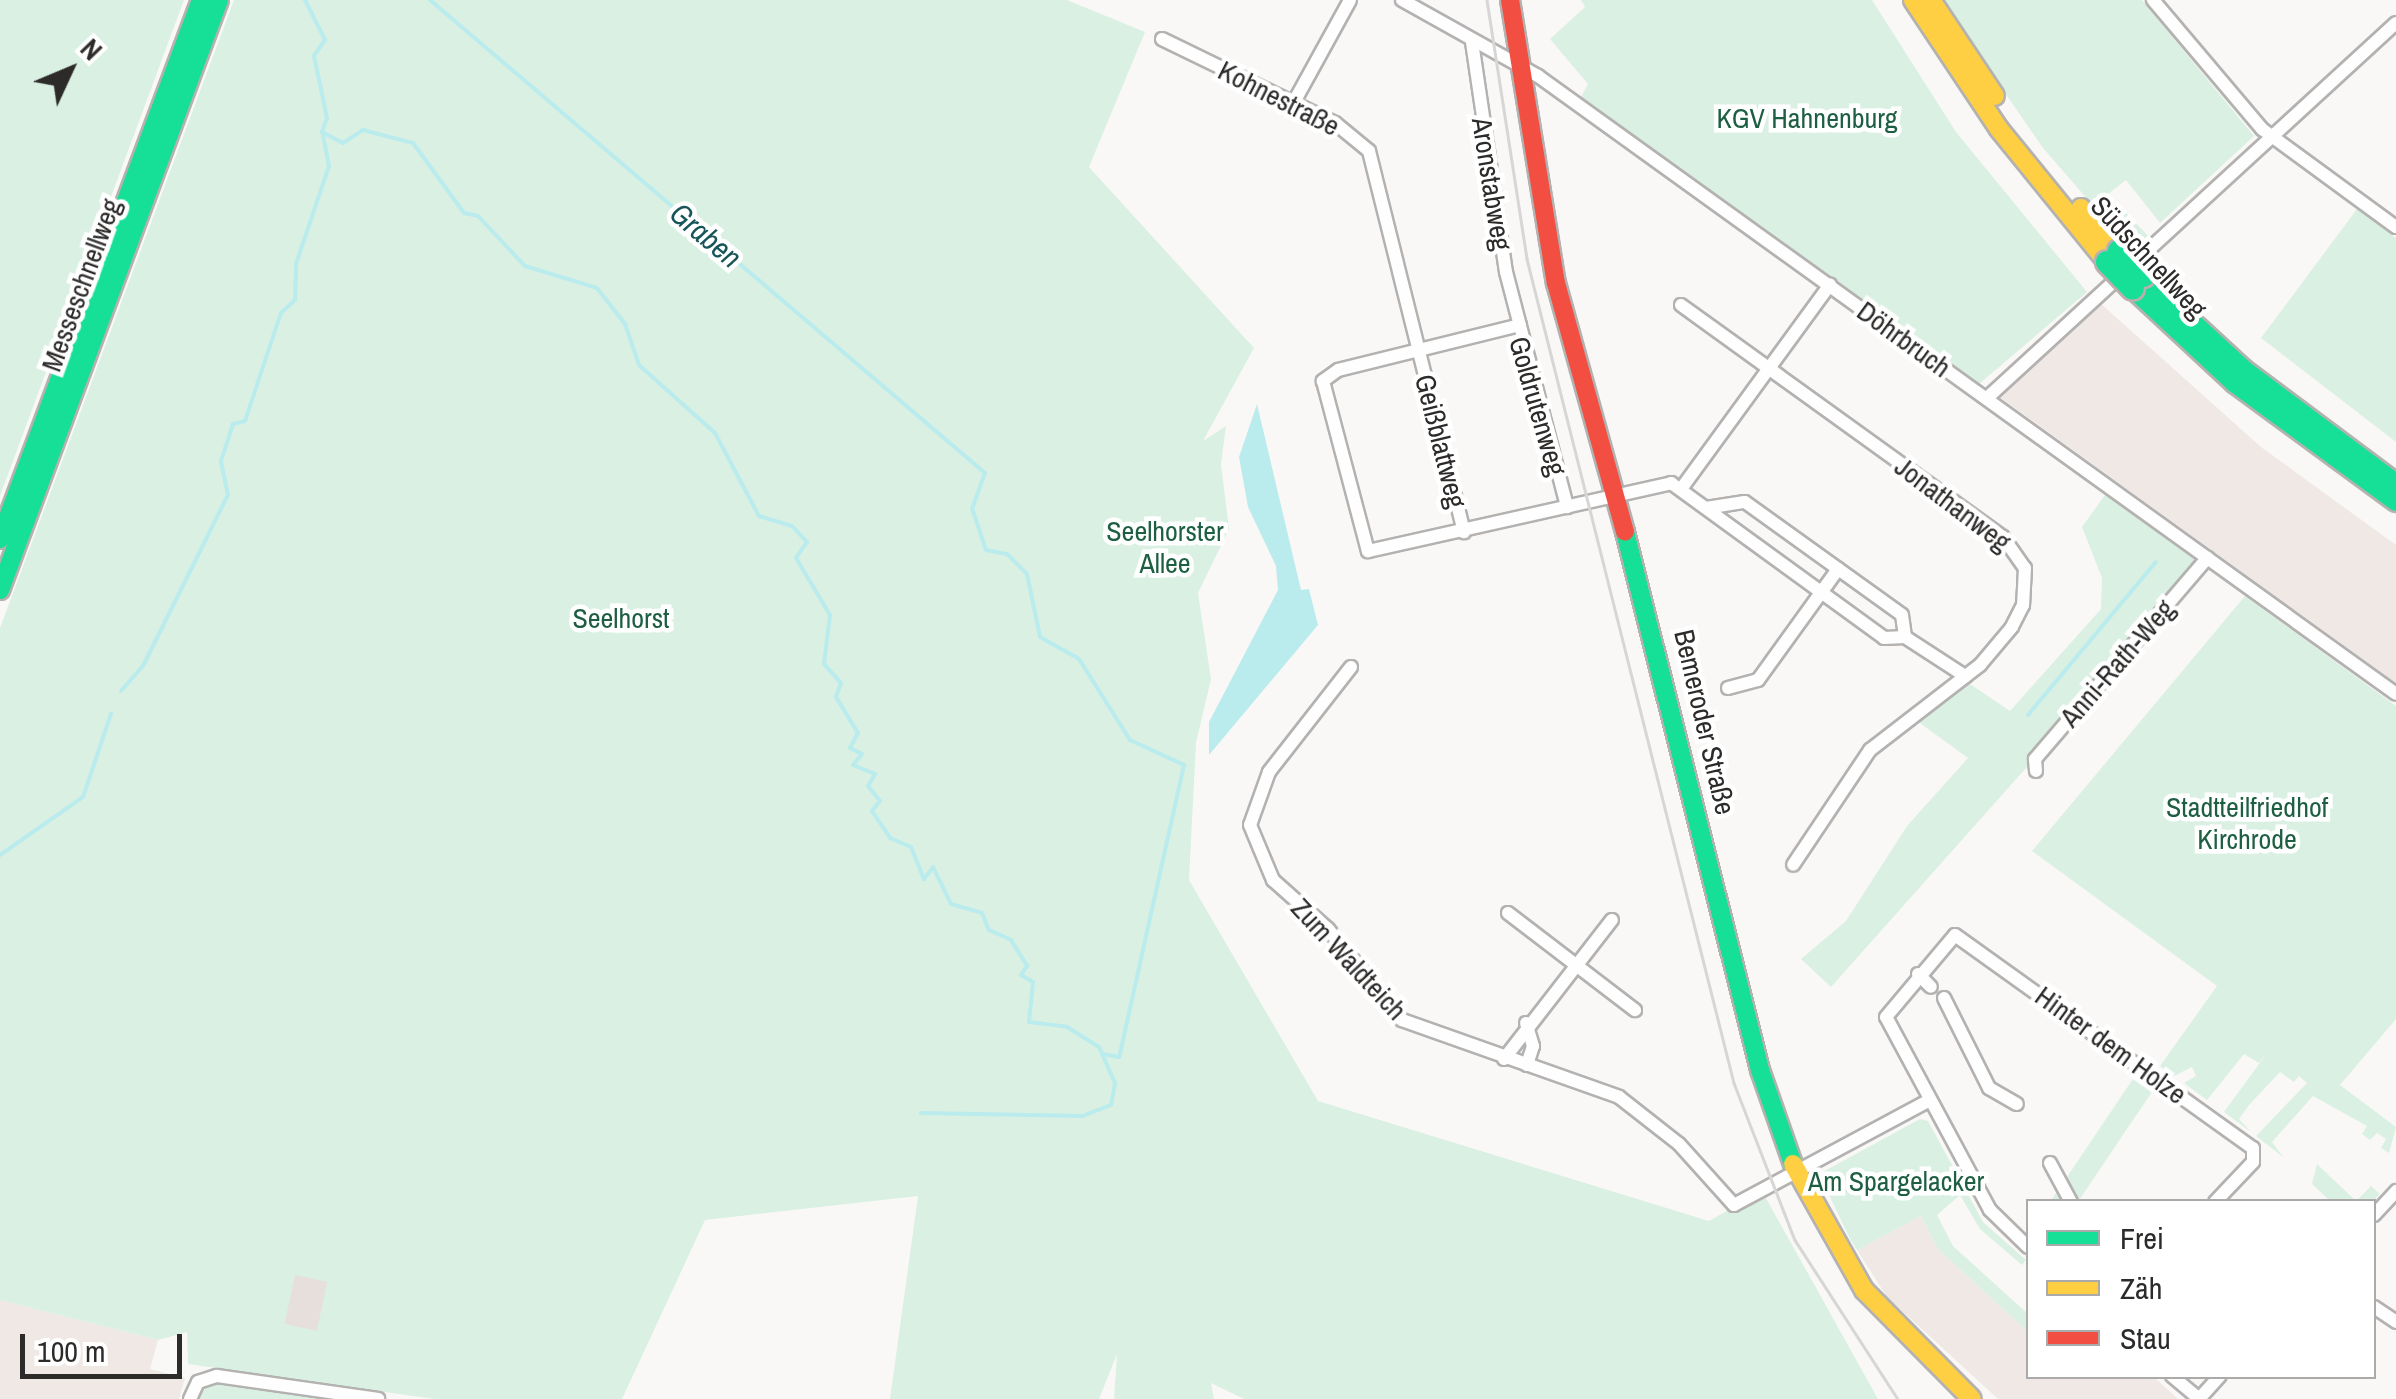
<!DOCTYPE html>
<meta charset="utf-8">
<style>
body{margin:0}
#map{position:relative;width:2396px;height:1399px;overflow:hidden;background:#faf8f6;font-family:"Archivo Narrow",sans-serif}
div>[style]{position:absolute}
[style*='--x']{left:calc(var(--x)*1px);top:calc(var(--y)*1px);width:calc(var(--w)*1px);rotate:calc(var(--a)*1deg)}
.built>*{inset:0;background:#efe8e4}
.green>*{inset:0;background:#daf0e3;transform-origin:0 0}
.water>*{inset:0;background:#baebed}
.stream>*{height:4px;margin:-2px;padding:0 2px;transform-origin:2px;border-radius:2px;background:#baebed}
.building>*{inset:0;background:#e6dfdc;transform-origin:0 0}
.roads{filter:drop-shadow(2px 0 #b4b2b1) drop-shadow(-2px 0 #b4b2b1) drop-shadow(0 2px #b4b2b1) drop-shadow(0 -2px #b4b2b1)}
.street>*{height:12px;margin:-6px;padding:0 6px;transform-origin:6px;border-radius:6px;background:#fefefe}
.fast>*{height:18px;margin:-9px;padding:0 9px;transform-origin:9px;border-radius:9px;background:#16e098}
.slow>*{height:18px;margin:-9px;padding:0 9px;transform-origin:9px;border-radius:9px;background:#ffcf43}
.jam>*{height:18px;margin:-9px;padding:0 9px;transform-origin:9px;border-radius:9px;background:#f24e42}
.tram>*{height:2.5px;margin:-1.25px;padding:0 1.25px;transform-origin:1.25px;border-radius:1.25px;background:#d7d6d6}
.bridges{filter:drop-shadow(2px 0 #bfaeaf) drop-shadow(-2px 0 #bfaeaf) drop-shadow(0 2px #bfaeaf) drop-shadow(0 -2px #bfaeaf)}
.fast-bridge>*{height:22px;margin:-11px;padding:0 11px;transform-origin:11px;border-radius:11px;background:#16e098}
span{translate:-50% -50%;white-space:nowrap;text-align:center;line-height:1.15;-webkit-text-stroke:9px #fff;paint-order:stroke}
.street-label{font-size:28px;color:#2d2b2a}
.park-label{font-size:28px;color:#1e5f44}
.water-label{font-size:30px;color:#185559;font-style:italic}
.legend{position:absolute;left:2026px;top:1199px;width:350px;height:180px;box-sizing:border-box;background:#fff;border:2px solid #abaaaa;margin:0;padding:12px 18px;list-style:none;font-size:30px;color:#2d2b2a}
.legend li{display:flex;align-items:center;gap:20px;height:50px}
.legend b{width:50px;border:2px solid #abaaaa}
.north{position:absolute;left:20px;top:20px;width:100px;height:100px;-webkit-text-stroke:8px #fff;paint-order:stroke;rotate:46deg;font-size:28px;font-weight:700;line-height:40px;text-align:center;color:#2d2b2a}
.north::after{content:'';display:block;margin:auto;width:35px;height:45px;background:#2d2b2a;clip-path:polygon(50% 0,100% 100%,50% 72%,0 100%)}
.scale{position:absolute;left:20px;top:1334px;width:162px;height:45px;box-sizing:border-box;border:5px solid #2d2b2a;border-top:0;padding-left:12px;font-size:30px;line-height:35px;white-space:nowrap;color:#2d2b2a;-webkit-text-stroke:8px #fff;paint-order:stroke}
</style>
<div id="map">
<div class="built">
<i style="clip-path:polygon(2100px 303px,2261px 447px,2396px 545px,2396px 683px,1997px 395px)"></i>
<i style="clip-path:polygon(1921px 1216px,1938px 1249px,2028px 1332px,2028px 1376px,2154px 1377px,2178px 1399px,1998px 1399px,1887px 1297px,1857px 1250px)"></i>
<i style="clip-path:polygon(0 1300px,158px 1340px,150px 1369px,185px 1378px,179px 1399px,0 1399px)"></i>
</div>
<div class="green">
<i style="clip-path:polygon(0 0,184px 0,0 496px)"></i>
<i style="clip-path:polygon(234px 0,1067px 0,1145px 32px,1089px 167px,1254px 348px,1203px 441px,1226px 426px,1221px 464px,1229px 529px,1198px 593px,1211px 679px,1196px 743px,1189px 880px,1318px 1101px,1709px 1221px,1762px 1191px,1878px 1399px,1244px 1399px,1211px 1383px,1214px 1399px,1114px 1399px,1117px 1354px,1099px 1399px,890px 1399px,918px 1196px,705px 1220px,622px 1399px,434px 1399px,188px 1364px,187px 1332px,158px 1340px,0 1300px,0 628px)"></i>
<i style="clip-path:polygon(1581px 0,1872px 0,1956px 132px,2087px 292px,1979px 384px,1581px 97px,1588px 84px,1550px 39px,1585px 7px)"></i>
<i style="clip-path:polygon(1941px 0,2142px 0,2254px 136px,2160px 223px,2126px 180px,2108px 194px,2151px 239px,2135px 254px,2043px 148px)"></i>
<i style="clip-path:polygon(2357px 209px,2396px 238px,2396px 442px,2261px 338px)"></i>
<i style="clip-path:polygon(2105px 495px,2205px 567px,1831px 987px,1801px 959px,1846px 921px,1907px 826px,1968px 758px,1917px 721px,1967px 682px,2010px 711px,2101px 609px,2102px 578px,2082px 527px)"></i>
<i style="clip-path:polygon(2245px 596px,2396px 706px,2396px 1019px,2340px 1085px,2396px 1127px,2389px 1153px,2381px 1148px,2386px 1139px,2377px 1133px,2370px 1140px,2362px 1134px,2367px 1126px,2313px 1096px,2272px 1142px,2283px 1157px,2256px 1136px,2307px 1083px,2299px 1076px,2294px 1082px,2280px 1072px,2249px 1105px,2239px 1119px,2251px 1132px,2224px 1112px,2267px 1053px,2259px 1063px,2244px 1054px,2207px 1100px,2184px 1083px,2196px 1076px,2192px 1067px,2174px 1076px,2160px 1066px,2217px 986px,2032px 851px)"></i>
<i style="left:2133px;top:1079px;width:23px;height:176px;rotate:34deg"></i>
<i style="clip-path:polygon(1920px 1119px,1928px 1121px,1983px 1222px,2026px 1260px,2022px 1265px,1980px 1229px,1960px 1195px,1937px 1215px,1953px 1246px,2028px 1314px,2028px 1332px,1938px 1249px,1921px 1216px,1857px 1250px,1850px 1239px,1819px 1174px)"></i>
<i style="clip-path:polygon(2317px 1164px,2356px 1201px,2371px 1186px,2380px 1194px,2373px 1201px,2330px 1201px,2312px 1184px)"></i>
<i style="clip-path:polygon(218px 1381px,352px 1399px,196px 1399px,202px 1386px)"></i>
</div>
<div class="water">
<i style="clip-path:polygon(1257px 404px,1301px 590px,1309px 589px,1318px 625px,1209px 755px,1209px 722px,1278px 590px,1276px 566px,1248px 507px,1239px 457px)"></i>
</div>
<div class="stream">
<i style="--x:305;--y:0;--w:45;--a:63.4"></i>
<i style="--x:325;--y:40;--w:19;--a:125"></i>
<i style="--x:314;--y:56;--w:63;--a:78.2"></i>
<i style="--x:327;--y:118;--w:15;--a:110"></i>
<i style="--x:322;--y:132;--w:24;--a:28"></i>
<i style="--x:343;--y:143;--w:24;--a:-33"></i>
<i style="--x:363;--y:130;--w:52;--a:14.6"></i>
<i style="--x:413;--y:143;--w:87;--a:53.9"></i>
<i style="--x:464;--y:213;--w:14;--a:12"></i>
<i style="--x:478;--y:216;--w:69;--a:46.8"></i>
<i style="--x:525;--y:266;--w:75;--a:17"></i>
<i style="--x:597;--y:288;--w:46;--a:52.1"></i>
<i style="--x:625;--y:324;--w:43;--a:71.1"></i>
<i style="--x:639;--y:365;--w:102;--a:41.8"></i>
<i style="--x:715;--y:433;--w:94;--a:62.1"></i>
<i style="--x:759;--y:516;--w:34;--a:17"></i>
<i style="--x:792;--y:526;--w:22;--a:47"></i>
<i style="--x:807;--y:542;--w:19;--a:125"></i>
<i style="--x:796;--y:558;--w:66;--a:59.2"></i>
<i style="--x:830;--y:615;--w:49;--a:97"></i>
<i style="--x:824;--y:664;--w:25;--a:48"></i>
<i style="--x:841;--y:683;--w:15;--a:110"></i>
<i style="--x:836;--y:697;--w:42;--a:58.6"></i>
<i style="--x:858;--y:733;--w:17;--a:118"></i>
<i style="--x:850;--y:748;--w:13;--a:27"></i>
<i style="--x:862;--y:754;--w:14;--a:129"></i>
<i style="--x:853;--y:765;--w:24;--a:22"></i>
<i style="--x:875;--y:774;--w:14;--a:120"></i>
<i style="--x:868;--y:786;--w:19;--a:51"></i>
<i style="--x:880;--y:801;--w:13;--a:129"></i>
<i style="--x:872;--y:811;--w:32;--a:56"></i>
<i style="--x:890;--y:838;--w:23;--a:23"></i>
<i style="--x:911;--y:847;--w:35;--a:68"></i>
<i style="--x:924;--y:879;--w:15;--a:-53"></i>
<i style="--x:933;--y:867;--w:41;--a:64.1"></i>
<i style="--x:951;--y:904;--w:32;--a:16"></i>
<i style="--x:982;--y:913;--w:18;--a:68"></i>
<i style="--x:989;--y:930;--w:24;--a:24"></i>
<i style="--x:1011;--y:940;--w:31;--a:58"></i>
<i style="--x:1027;--y:966;--w:11;--a:124"></i>
<i style="--x:1021;--y:975;--w:14;--a:30"></i>
<i style="--x:1033;--y:982;--w:40;--a:95.7"></i>
<i style="--x:1029;--y:1022;--w:38;--a:7"></i>
<i style="--x:1067;--y:1027;--w:38;--a:32"></i>
<i style="--x:1099;--y:1047;--w:39;--a:66"></i>
<i style="--x:1115;--y:1083;--w:22;--a:100"></i>
<i style="--x:1111;--y:1105;--w:30;--a:159"></i>
<i style="--x:1083;--y:1116;--w:162;--a:-178.9"></i>
<i style="--x:430;--y:0;--w:729;--a:40.44"></i>
<i style="--x:985;--y:473;--w:37;--a:110"></i>
<i style="--x:972;--y:508;--w:44;--a:71.6"></i>
<i style="--x:986;--y:550;--w:21;--a:11"></i>
<i style="--x:1007;--y:554;--w:28;--a:45"></i>
<i style="--x:1027;--y:574;--w:64;--a:78.3"></i>
<i style="--x:1040;--y:637;--w:45;--a:29.4"></i>
<i style="--x:1079;--y:659;--w:96;--a:57.8"></i>
<i style="--x:1130;--y:740;--w:60;--a:24.8"></i>
<i style="--x:1184;--y:765;--w:299;--a:102.5"></i>
<i style="--x:1119;--y:1057;--w:16;--a:-169"></i>
<i style="--x:121;--y:691;--w:33;--a:-49"></i>
<i style="--x:143;--y:666;--w:191;--a:-63.6"></i>
<i style="--x:228;--y:495;--w:35;--a:-102"></i>
<i style="--x:221;--y:461;--w:39;--a:-72"></i>
<i style="--x:233;--y:424;--w:12;--a:-14"></i>
<i style="--x:245;--y:421;--w:114;--a:-71.6"></i>
<i style="--x:281;--y:313;--w:19;--a:-43"></i>
<i style="--x:295;--y:300;--w:36;--a:-88"></i>
<i style="--x:296;--y:264;--w:103;--a:-71.4"></i>
<i style="--x:329;--y:166;--w:32;--a:-101"></i>
<i style="--x:2028;--y:715;--w:199;--a:-50.1"></i>
<i style="--x:0;--y:855;--w:101;--a:-34.9"></i>
<i style="--x:83;--y:797;--w:88;--a:-71.4"></i>
</div>
<div class="building">
<i style="left:295px;top:1275px;width:33px;height:50px;rotate:12deg"></i>
</div>
<div class="roads">
<div class="street">
<i style="--x:1402;--y:0;--w:156;--a:29.2"></i>
<i style="--x:1538;--y:76;--w:1057;--a:35.76"></i>
<i style="--x:2153;--y:0;--w:169;--a:49.8"></i>
<i style="--x:2262;--y:129;--w:166;--a:36.2"></i>
<i style="--x:1162;--y:39;--w:192;--a:25.9"></i>
<i style="--x:1335;--y:123;--w:44;--a:39.5"></i>
<i style="--x:1369;--y:151;--w:393;--a:76"></i>
<i style="--x:1472;--y:42;--w:232;--a:81.6"></i>
<i style="--x:1506;--y:272;--w:243;--a:75.4"></i>
<i style="--x:1294;--y:102;--w:116;--a:-61.2"></i>
<i style="--x:1681;--y:305;--w:397;--a:35.8"></i>
<i style="--x:2003;--y:537;--w:38;--a:55"></i>
<i style="--x:2025;--y:568;--w:37;--a:93"></i>
<i style="--x:2023;--y:605;--w:25;--a:117"></i>
<i style="--x:2012;--y:627;--w:50;--a:130.1"></i>
<i style="--x:1980;--y:665;--w:139;--a:142.3"></i>
<i style="--x:1870;--y:750;--w:138;--a:123.8"></i>
<i style="--x:1520;--y:325;--w:187;--a:166.1"></i>
<i style="--x:1338;--y:370;--w:19;--a:144"></i>
<i style="--x:1323;--y:381;--w:176;--a:75.2"></i>
<i style="--x:1368;--y:551;--w:311;--a:-12.6"></i>
<i style="--x:1671;--y:483;--w:263;--a:36"></i>
<i style="--x:1884;--y:638;--w:21;--a:-3"></i>
<i style="--x:1905;--y:637;--w:72;--a:33"></i>
<i style="--x:1987;--y:398;--w:555;--a:-42.52"></i>
<i style="--x:1681;--y:489;--w:253;--a:-53.9"></i>
<i style="--x:1706;--y:508;--w:39;--a:-9"></i>
<i style="--x:1745;--y:502;--w:193;--a:35.7"></i>
<i style="--x:1902;--y:615;--w:22;--a:82"></i>
<i style="--x:1351;--y:667;--w:133;--a:128"></i>
<i style="--x:1269;--y:772;--w:56;--a:109.7"></i>
<i style="--x:1250;--y:825;--w:60;--a:67.3"></i>
<i style="--x:1273;--y:880;--w:74;--a:41.7"></i>
<i style="--x:1328;--y:929;--w:117;--a:50.9"></i>
<i style="--x:1402;--y:1020;--w:230;--a:19.5"></i>
<i style="--x:1619;--y:1097;--w:76;--a:38.1"></i>
<i style="--x:1679;--y:1144;--w:82;--a:48"></i>
<i style="--x:1734;--y:1205;--w:222;--a:-28.2"></i>
<i style="--x:1728;--y:688;--w:31;--a:-15"></i>
<i style="--x:1758;--y:680;--w:137;--a:-54.2"></i>
<i style="--x:2036;--y:771;--w:12;--a:-95"></i>
<i style="--x:2035;--y:759;--w:265;--a:-49.4"></i>
<i style="--x:1508;--y:913;--w:160;--a:37.4"></i>
<i style="--x:1918;--y:974;--w:18;--a:45"></i>
<i style="--x:1944;--y:998;--w:101;--a:63.4"></i>
<i style="--x:1989;--y:1088;--w:32;--a:30"></i>
<i style="--x:1526;--y:1023;--w:24;--a:73"></i>
<i style="--x:1533;--y:1046;--w:20;--a:108"></i>
<i style="--x:1504;--y:1059;--w:176;--a:-52.2"></i>
<i style="--x:2050;--y:1163;--w:44;--a:61.7"></i>
<i style="--x:2374;--y:1215;--w:33;--a:-47"></i>
<i style="--x:2028;--y:1247;--w:53;--a:-135.8"></i>
<i style="--x:1990;--y:1210;--w:219;--a:-118.3"></i>
<i style="--x:1886;--y:1017;--w:107;--a:-49.9"></i>
<i style="--x:1955;--y:935;--w:366;--a:35.6"></i>
<i style="--x:2253;--y:1148;--w:14;--a:90"></i>
<i style="--x:2253;--y:1162;--w:55;--a:133.5"></i>
<i style="--x:2374;--y:1307;--w:27;--a:34"></i>
<i style="--x:2172;--y:1376;--w:35;--a:40"></i>
<i style="--x:2199;--y:1399;--w:31;--a:-48"></i>
<i style="--x:190;--y:1399;--w:19;--a:-65"></i>
<i style="--x:198;--y:1382;--w:20;--a:-18"></i>
<i style="--x:217;--y:1376;--w:163;--a:8.1"></i>
</div>
<div class="fast">
<i style="--x:2143;--y:276;--w:139;--a:42.7"></i>
<i style="--x:2245;--y:370;--w:189;--a:36.8"></i>
<i style="--x:2133;--y:289;--w:138;--a:42.9"></i>
<i style="--x:2234;--y:383;--w:201;--a:36.3"></i>
<i style="--x:1625;--y:532;--w:555;--a:75.91"></i>
<i style="--x:1760;--y:1070;--w:100;--a:70.7"></i>
<i style="--x:0;--y:539;--w:575;--a:-69.55"></i>
<i style="--x:0;--y:590;--w:629;--a:-69.64"></i>
</div>
<div class="slow">
<i style="--x:1913;--y:0;--w:155;--a:56.3"></i>
<i style="--x:1999;--y:129;--w:171;--a:50.9"></i>
<i style="--x:1931;--y:0;--w:115;--a:56.3"></i>
<i style="--x:2081;--y:208;--w:57;--a:48.5"></i>
<i style="--x:1793;--y:1164;--w:145;--a:60.6"></i>
<i style="--x:1864;--y:1290;--w:153;--a:45.3"></i>
</div>
<div class="jam">
<i style="--x:1510;--y:0;--w:287;--a:80.8"></i>
<i style="--x:1556;--y:283;--w:258;--a:74.5"></i>
</div>
</div>
<div class="tram">
<i style="--x:1487;--y:0;--w:262;--a:81.2"></i>
<i style="--x:1527;--y:259;--w:850;--a:75.9"></i>
<i style="--x:1734;--y:1083;--w:168;--a:68.8"></i>
<i style="--x:1795;--y:1240;--w:189;--a:57.1"></i>
</div>
<div class="bridges">
<div class="fast-bridge">
<i style="--x:2119;--y:251;--w:35;--a:46"></i>
<i style="--x:2107;--y:262;--w:37;--a:46"></i>
</div>
</div>
<div class="street-label">
<span style="left:1279px;top:98px;rotate:27deg">Kohnestraße</span>
<span style="left:1492px;top:184px;rotate:81deg">Aronstabweg</span>
<span style="left:2149px;top:257px;rotate:47deg">Südschnellweg</span>
<span style="left:81px;top:285px;rotate:-70deg">Messeschnellweg</span>
<span style="left:1904px;top:339px;rotate:36deg">Döhrbruch</span>
<span style="left:1538px;top:406px;rotate:74deg">Goldrutenweg</span>
<span style="left:1441px;top:441px;rotate:76deg">Geißblattweg</span>
<span style="left:1953px;top:504px;rotate:37deg">Jonathanweg</span>
<span style="left:2117px;top:663px;rotate:-49deg">Anni-Rath-Weg</span>
<span style="left:1705px;top:722px;rotate:77deg">Bemeroder Straße</span>
<span style="left:1349px;top:959px;rotate:47deg">Zum Waldteich</span>
<span style="left:2111px;top:1045px;rotate:36deg">Hinter dem Holze</span>
</div>
<div class="park-label">
<span style="left:1807px;top:118px">KGV Hahnenburg</span>
<span style="left:1165px;top:547px">Seelhorster<br>Allee</span>
<span style="left:621px;top:618px">Seelhorst</span>
<span style="left:2247px;top:823px">Stadtteilfriedhof<br>Kirchrode</span>
<span style="left:1896px;top:1181px">Am Spargelacker</span>
</div>
<div class="water-label">
<span style="left:706px;top:235px;rotate:40deg">Graben</span>
</div>
<ul class="legend">
<li><b style="height:12px;background:#16e098"></b>Frei</li>
<li><b style="height:12px;background:#ffcf43"></b>Zäh</li>
<li><b style="height:12px;background:#f24e42"></b>Stau</li>
</ul>
<div class="north">N</div>
<div class="scale">100 m</div>
</div>
